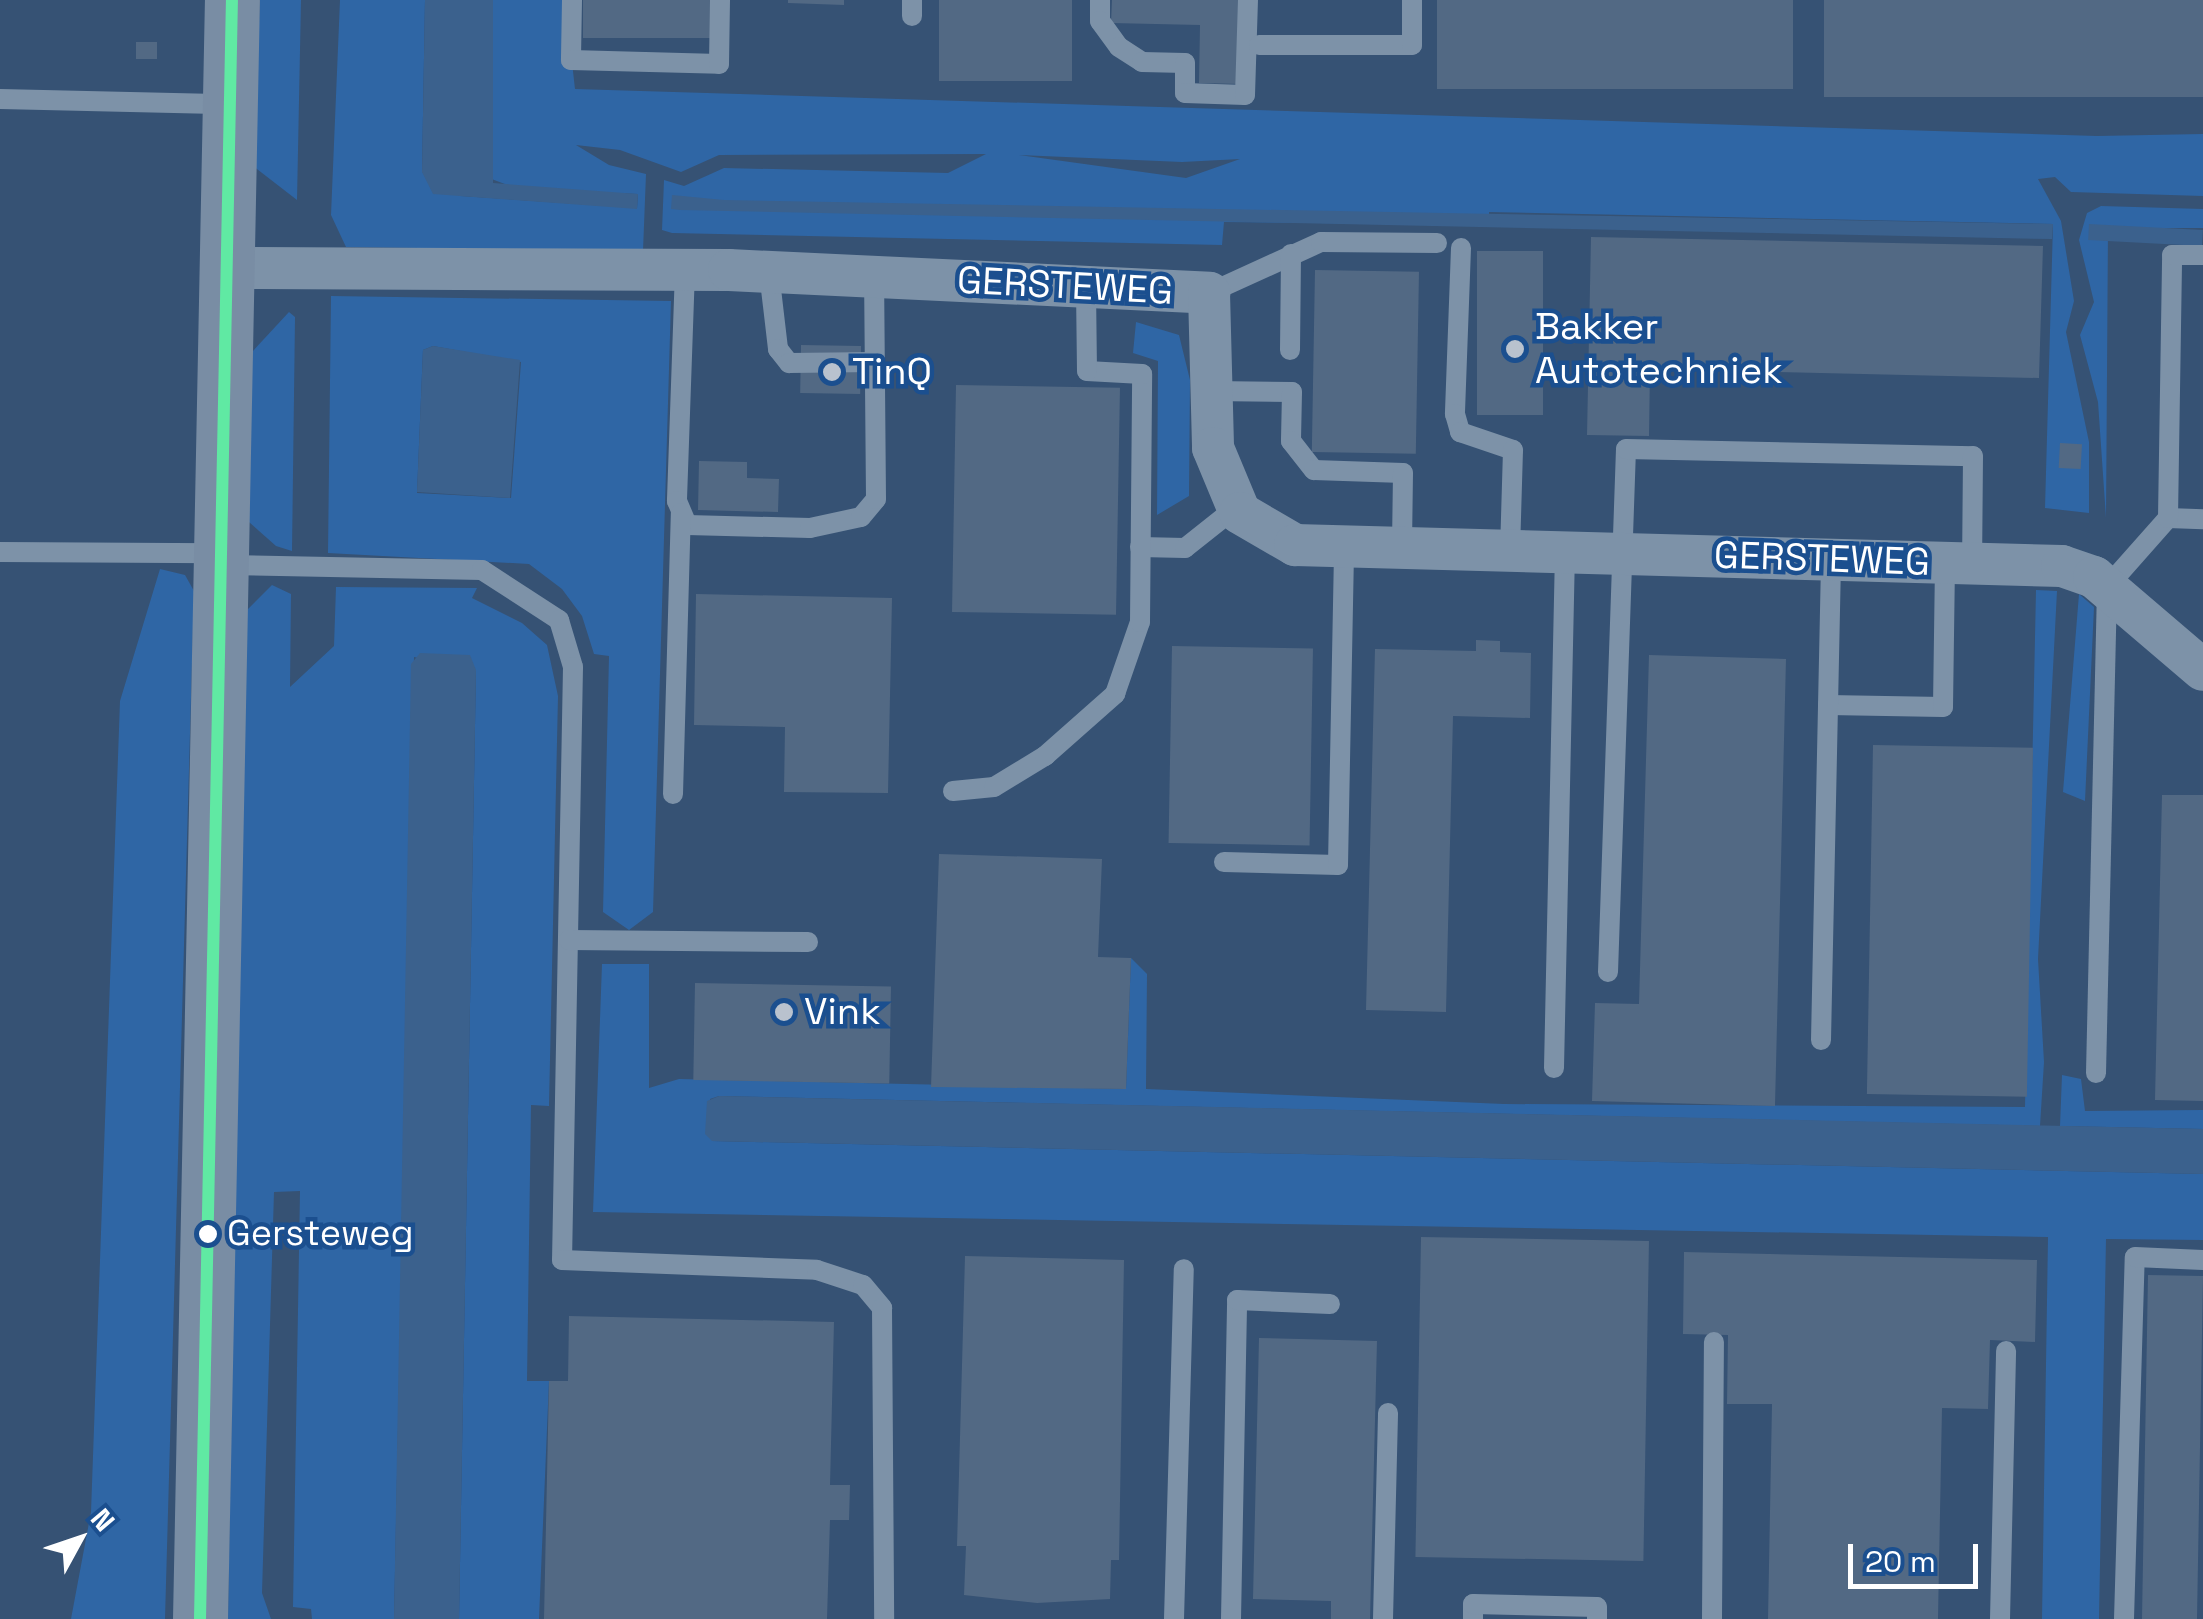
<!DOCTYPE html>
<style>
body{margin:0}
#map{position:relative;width:2203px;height:1619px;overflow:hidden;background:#365274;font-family:"Space Grotesk",sans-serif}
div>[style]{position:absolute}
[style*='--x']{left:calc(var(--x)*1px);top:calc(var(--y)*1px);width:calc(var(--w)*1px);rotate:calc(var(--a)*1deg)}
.green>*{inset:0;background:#2f66a5}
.water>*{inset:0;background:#3b618d;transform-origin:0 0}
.building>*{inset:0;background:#526984;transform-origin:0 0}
.lane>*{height:20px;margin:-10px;padding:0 10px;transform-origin:10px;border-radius:10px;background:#7d92a8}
.street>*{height:42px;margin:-21px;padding:0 21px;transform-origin:21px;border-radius:21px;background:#7d92a8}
.secondary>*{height:55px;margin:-27.5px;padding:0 27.5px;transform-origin:27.5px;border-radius:27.5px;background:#798da4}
.bus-1>*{height:12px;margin:-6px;padding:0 6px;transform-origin:6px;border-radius:6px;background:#60e9a3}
.dots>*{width:28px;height:28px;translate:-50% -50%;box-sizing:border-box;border:5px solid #1b4f8f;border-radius:50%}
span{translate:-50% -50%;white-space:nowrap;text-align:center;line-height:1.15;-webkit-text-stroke:9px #1b4f8f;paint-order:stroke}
.bus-label{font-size:36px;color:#fff}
.left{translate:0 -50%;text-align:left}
.street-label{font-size:38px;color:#fff}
.poi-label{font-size:38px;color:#fff}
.north{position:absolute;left:30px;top:1489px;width:100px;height:100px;-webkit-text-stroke:8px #1b4f8f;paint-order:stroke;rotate:50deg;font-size:28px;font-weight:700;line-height:40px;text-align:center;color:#fff}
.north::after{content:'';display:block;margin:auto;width:35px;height:45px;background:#fff;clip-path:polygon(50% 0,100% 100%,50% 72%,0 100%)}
.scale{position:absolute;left:1848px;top:1544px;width:130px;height:45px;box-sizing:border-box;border:5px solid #fff;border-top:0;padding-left:12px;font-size:30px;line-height:35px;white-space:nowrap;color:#fff;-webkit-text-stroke:8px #1b4f8f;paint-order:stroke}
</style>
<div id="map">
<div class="green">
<i style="clip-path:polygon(260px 0,301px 0,297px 200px,253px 166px)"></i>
<i style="clip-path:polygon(evenodd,340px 0,425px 0,422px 172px,461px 196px,637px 208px,638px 194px,518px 189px,489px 178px,493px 0,565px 0,575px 89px,2097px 136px,2203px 134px,2203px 196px,2071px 192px,2055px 177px,2038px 179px,2061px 221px,2074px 301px,2066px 332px,2089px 442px,2089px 513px,2045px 508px,2053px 224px,1489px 212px,1489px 225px,1224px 222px,1222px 245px,672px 233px,662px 230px,664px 180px,684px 186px,724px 168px,948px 173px,986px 154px,719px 155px,681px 172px,620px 150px,576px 145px,609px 165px,646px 174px,643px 251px,346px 247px,331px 215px,340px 0,1019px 155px,1182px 162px,1240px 159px,1186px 178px,1019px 155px)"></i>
<i style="clip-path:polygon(2101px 206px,2203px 209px,2203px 228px,2108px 228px,2106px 518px,2098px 402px,2080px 335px,2094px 302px,2079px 240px,2087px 213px)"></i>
<i style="clip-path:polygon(evenodd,331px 296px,671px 301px,653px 912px,629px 930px,603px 912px,609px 656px,594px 654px,582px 616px,562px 589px,529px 564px,328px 553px,331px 296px,433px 346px,521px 362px,511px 498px,417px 493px,423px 350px,433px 346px)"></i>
<i style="clip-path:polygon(289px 312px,295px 317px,292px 551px,276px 546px,249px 522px,252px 352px)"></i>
<i style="clip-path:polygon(1136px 322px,1179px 335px,1190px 380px,1189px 496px,1157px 515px,1158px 361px,1133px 353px)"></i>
<i style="clip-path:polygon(160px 569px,185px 575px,194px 591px,165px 1619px,71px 1619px,91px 1512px,120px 701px)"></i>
<i style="clip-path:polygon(272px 585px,291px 594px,290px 687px,334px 646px,336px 587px,477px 588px,472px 598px,522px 623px,547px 645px,558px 696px,549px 1106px,531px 1105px,527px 1381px,549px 1381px,539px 1619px,459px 1619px,476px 670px,414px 657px,394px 1619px,312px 1619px,311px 1609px,293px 1607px,300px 1191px,274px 1192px,262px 1593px,271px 1619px,228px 1619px,245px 612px)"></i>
<i style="clip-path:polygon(2036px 590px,2057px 591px,2038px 959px,2044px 1062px,2040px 1126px,719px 1096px,710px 1099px,712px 1141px,2203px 1174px,2203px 1240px,2106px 1239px,2099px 1619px,2042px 1619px,2048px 1237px,593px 1212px,602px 964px,649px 964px,649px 1088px,679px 1079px,1126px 1089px,1131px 958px,1147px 974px,1146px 1089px,1504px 1104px,2025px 1107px)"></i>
<i style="clip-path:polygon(2079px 594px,2094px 607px,2085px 801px,2063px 792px)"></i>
<i style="clip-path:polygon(2062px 1075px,2081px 1079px,2085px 1111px,2203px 1110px,2203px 1129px,2060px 1126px)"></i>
</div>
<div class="water">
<i style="clip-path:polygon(425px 0,493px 0,493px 183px,638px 194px,637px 209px,433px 194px,422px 172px)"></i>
<i style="clip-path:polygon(672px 195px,724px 200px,2053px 224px,2052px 239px,1998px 238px,680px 210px,671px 209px)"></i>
<i style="left:2089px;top:224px;width:114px;height:16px;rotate:3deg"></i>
<i style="clip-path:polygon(433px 346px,520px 360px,510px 498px,417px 492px,423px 350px)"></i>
<i style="clip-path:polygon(420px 653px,470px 655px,476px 670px,459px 1619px,394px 1619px,411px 664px)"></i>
<i style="clip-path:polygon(719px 1096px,2203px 1129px,2203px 1174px,712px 1141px,705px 1134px,707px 1101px)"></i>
</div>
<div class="building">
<i style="left:583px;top:0;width:131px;height:38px"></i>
<i style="clip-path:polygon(788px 0,844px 0,844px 5px,788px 3px)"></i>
<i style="left:939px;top:0;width:133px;height:81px"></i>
<i style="clip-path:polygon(1112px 0,1242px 0,1240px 84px,1199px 83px,1200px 25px,1111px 23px)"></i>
<i style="left:1437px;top:0;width:356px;height:89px"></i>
<i style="left:1824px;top:0;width:379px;height:97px"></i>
<i style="left:136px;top:42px;width:21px;height:17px"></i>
<i style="clip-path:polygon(1591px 237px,2043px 246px,2039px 378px,1650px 369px,1649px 436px,1587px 435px)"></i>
<i style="left:1477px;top:251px;width:66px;height:164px"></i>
<i style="left:1315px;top:270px;width:104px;height:182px;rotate:1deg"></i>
<i style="left:801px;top:345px;width:60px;height:48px;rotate:1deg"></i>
<i style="left:956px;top:385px;width:164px;height:227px;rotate:1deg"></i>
<i style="left:2060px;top:443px;width:22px;height:25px;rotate:3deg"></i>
<i style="clip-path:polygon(699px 461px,747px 462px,747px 478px,779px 479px,778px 512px,698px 510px)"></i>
<i style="clip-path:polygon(696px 594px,892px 598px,888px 793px,784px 792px,785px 727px,694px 725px)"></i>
<i style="clip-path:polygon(1476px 640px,1500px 641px,1500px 652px,1531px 653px,1530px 718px,1453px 716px,1446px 1012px,1366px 1010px,1375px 649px,1476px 651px)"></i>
<i style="left:1172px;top:646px;width:141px;height:197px;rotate:1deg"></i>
<i style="clip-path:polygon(1649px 655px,1786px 659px,1775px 1106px,1592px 1101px,1595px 1003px,1639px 1004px)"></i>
<i style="left:1873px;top:745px;width:160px;height:349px;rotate:1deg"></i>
<i style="clip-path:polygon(2162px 795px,2203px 795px,2203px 1101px,2155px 1100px)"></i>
<i style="clip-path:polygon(939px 854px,1102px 859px,1098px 957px,1131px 958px,1126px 1089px,931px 1087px)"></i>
<i style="left:695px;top:983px;width:196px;height:97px;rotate:1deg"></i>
<i style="left:1421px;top:1237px;width:228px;height:320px;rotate:1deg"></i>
<i style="clip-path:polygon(1684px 1252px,2037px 1260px,2035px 1342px,1990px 1340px,1988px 1409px,1942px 1408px,1938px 1619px,1768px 1619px,1772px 1404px,1727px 1404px,1728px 1335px,1683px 1334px)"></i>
<i style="clip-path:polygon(965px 1256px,1124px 1260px,1119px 1560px,1111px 1560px,1110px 1599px,1037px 1603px,964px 1595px,966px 1546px,957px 1546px)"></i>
<i style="left:2148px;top:1275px;width:55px;height:344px;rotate:1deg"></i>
<i style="clip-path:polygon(569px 1316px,834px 1322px,830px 1485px,850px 1485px,849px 1520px,830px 1520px,827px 1619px,544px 1619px,549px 1381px,568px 1381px)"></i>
<i style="clip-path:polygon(1259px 1338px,1377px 1341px,1370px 1619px,1331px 1619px,1331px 1601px,1253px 1599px)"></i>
</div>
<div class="lane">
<i style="--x:572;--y:0;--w:60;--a:91"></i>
<i style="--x:571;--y:60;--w:148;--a:1.5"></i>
<i style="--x:719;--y:64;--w:64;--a:-89.1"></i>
<i style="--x:1100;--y:0;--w:21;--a:90"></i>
<i style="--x:1100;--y:21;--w:32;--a:54"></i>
<i style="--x:1119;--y:47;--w:27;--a:33"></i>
<i style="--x:1142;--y:62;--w:43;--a:1.3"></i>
<i style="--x:1185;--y:63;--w:30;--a:90"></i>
<i style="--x:1185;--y:93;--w:60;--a:1.9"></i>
<i style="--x:1245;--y:95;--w:95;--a:-88.2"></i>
<i style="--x:912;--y:16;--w:16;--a:-90"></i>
<i style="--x:1259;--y:45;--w:153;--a:0"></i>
<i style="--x:1412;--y:45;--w:45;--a:-90"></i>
<i style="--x:0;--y:99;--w:228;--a:1.3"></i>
<i style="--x:1461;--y:248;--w:166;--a:92.1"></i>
<i style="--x:1455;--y:414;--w:19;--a:74"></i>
<i style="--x:1460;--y:432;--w:56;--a:18.8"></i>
<i style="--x:1513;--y:450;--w:101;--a:91.7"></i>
<i style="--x:685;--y:270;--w:231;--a:92"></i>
<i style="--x:677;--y:501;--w:26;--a:67"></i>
<i style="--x:687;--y:525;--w:123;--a:1.4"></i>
<i style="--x:810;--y:528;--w:52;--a:-12.2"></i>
<i style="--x:861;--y:517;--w:23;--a:-50"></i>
<i style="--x:876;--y:499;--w:222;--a:-90.5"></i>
<i style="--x:769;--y:272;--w:78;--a:83.3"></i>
<i style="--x:778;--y:349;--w:18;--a:52"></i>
<i style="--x:789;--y:363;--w:86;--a:-0.7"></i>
<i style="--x:1209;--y:293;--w:123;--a:-24.5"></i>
<i style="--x:1321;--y:242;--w:116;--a:0.5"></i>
<i style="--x:1290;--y:350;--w:96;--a:-89.4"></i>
<i style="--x:1211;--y:391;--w:81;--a:0.7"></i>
<i style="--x:1292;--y:392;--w:49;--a:91.2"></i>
<i style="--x:1291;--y:441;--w:37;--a:52"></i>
<i style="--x:1314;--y:470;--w:89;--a:1.9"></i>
<i style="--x:1403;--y:473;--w:75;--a:90.8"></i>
<i style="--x:2168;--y:518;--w:35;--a:2"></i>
<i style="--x:1140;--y:547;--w:45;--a:1.3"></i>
<i style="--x:1185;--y:548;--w:68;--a:-38.4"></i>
<i style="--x:0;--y:552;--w:217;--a:0.3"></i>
<i style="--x:224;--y:565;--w:258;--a:1.1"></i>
<i style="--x:482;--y:570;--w:92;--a:33"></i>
<i style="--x:559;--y:620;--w:49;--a:73.4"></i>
<i style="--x:573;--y:667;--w:593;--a:91.06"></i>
<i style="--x:562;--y:1260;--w:255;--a:2.2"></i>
<i style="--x:817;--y:1270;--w:48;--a:18.1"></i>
<i style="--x:863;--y:1285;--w:30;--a:50"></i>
<i style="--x:882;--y:1308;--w:311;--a:89.6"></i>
<i style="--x:1828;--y:705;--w:115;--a:1"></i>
<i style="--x:1943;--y:707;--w:144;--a:-89.2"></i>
<i style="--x:953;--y:791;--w:41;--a:-5.6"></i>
<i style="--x:994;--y:787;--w:60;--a:-31.3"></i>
<i style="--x:1045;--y:756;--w:94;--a:-41.5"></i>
<i style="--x:1115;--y:694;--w:76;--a:-70.9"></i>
<i style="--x:1140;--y:622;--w:248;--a:-89.5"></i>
<i style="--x:1142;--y:374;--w:55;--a:-176.9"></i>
<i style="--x:1087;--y:371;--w:84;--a:-90.7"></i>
<i style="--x:673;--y:794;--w:281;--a:-88.4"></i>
<i style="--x:1224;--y:862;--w:114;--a:1.5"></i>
<i style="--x:1338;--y:865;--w:318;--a:-88.9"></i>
<i style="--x:569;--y:940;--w:239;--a:0.5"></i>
<i style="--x:1608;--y:972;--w:523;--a:-88.03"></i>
<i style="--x:1626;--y:449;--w:347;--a:1.2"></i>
<i style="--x:1973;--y:456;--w:107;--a:90.5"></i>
<i style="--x:1821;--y:1040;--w:481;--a:-88.8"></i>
<i style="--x:1554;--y:1068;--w:515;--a:-88.78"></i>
<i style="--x:2096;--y:1073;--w:486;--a:-88.7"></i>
<i style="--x:2107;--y:587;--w:92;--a:-48.5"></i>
<i style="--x:2168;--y:518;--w:263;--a:-89.1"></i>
<i style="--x:2172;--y:255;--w:31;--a:0"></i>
<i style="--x:1174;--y:1619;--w:350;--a:-88.4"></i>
<i style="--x:1231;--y:1619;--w:319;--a:-88.9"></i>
<i style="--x:1237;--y:1300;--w:93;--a:2.5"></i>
<i style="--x:1383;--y:1619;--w:206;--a:-88.6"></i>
<i style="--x:1473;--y:1619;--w:15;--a:-90"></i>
<i style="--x:1473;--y:1604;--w:124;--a:1.4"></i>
<i style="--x:1597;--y:1607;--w:12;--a:90"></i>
<i style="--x:1712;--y:1619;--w:277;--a:-89.6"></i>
<i style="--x:2000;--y:1619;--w:268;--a:-88.7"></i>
<i style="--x:2124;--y:1619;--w:362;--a:-88.3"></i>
<i style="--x:2135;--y:1257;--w:68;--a:2.5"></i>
</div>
<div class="street">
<i style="--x:227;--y:268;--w:502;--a:0.23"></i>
<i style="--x:729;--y:270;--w:481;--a:2.7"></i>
<i style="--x:1209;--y:293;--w:155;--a:88.5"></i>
<i style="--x:1213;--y:448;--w:70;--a:67.4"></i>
<i style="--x:1240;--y:513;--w:64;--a:30.2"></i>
<i style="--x:1295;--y:545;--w:767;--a:1.57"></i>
<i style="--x:2062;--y:566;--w:34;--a:19"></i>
<i style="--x:2094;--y:577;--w:143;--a:40.5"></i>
</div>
<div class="secondary">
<i style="--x:200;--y:1619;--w:1619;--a:-88.87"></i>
</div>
<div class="bus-1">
<i style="--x:200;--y:1619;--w:1619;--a:-88.87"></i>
</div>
<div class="dots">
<i style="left:1515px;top:349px;background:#b9c2ce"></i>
<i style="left:832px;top:372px;background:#b9c2ce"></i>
<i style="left:784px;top:1012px;background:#b9c2ce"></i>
<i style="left:208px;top:1234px;background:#fff"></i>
</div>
<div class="bus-label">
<span class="left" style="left:227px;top:1234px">Gersteweg</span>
</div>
<div class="street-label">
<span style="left:1065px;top:286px;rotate:3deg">GERSTEWEG</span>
<span style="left:1822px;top:559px;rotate:2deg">GERSTEWEG</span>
</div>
<div class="poi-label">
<span class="left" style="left:1535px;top:349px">Bakker<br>Autotechniek</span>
<span class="left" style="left:852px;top:372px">TinQ</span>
<span class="left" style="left:804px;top:1012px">Vink</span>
</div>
<div class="north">N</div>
<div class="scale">20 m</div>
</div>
